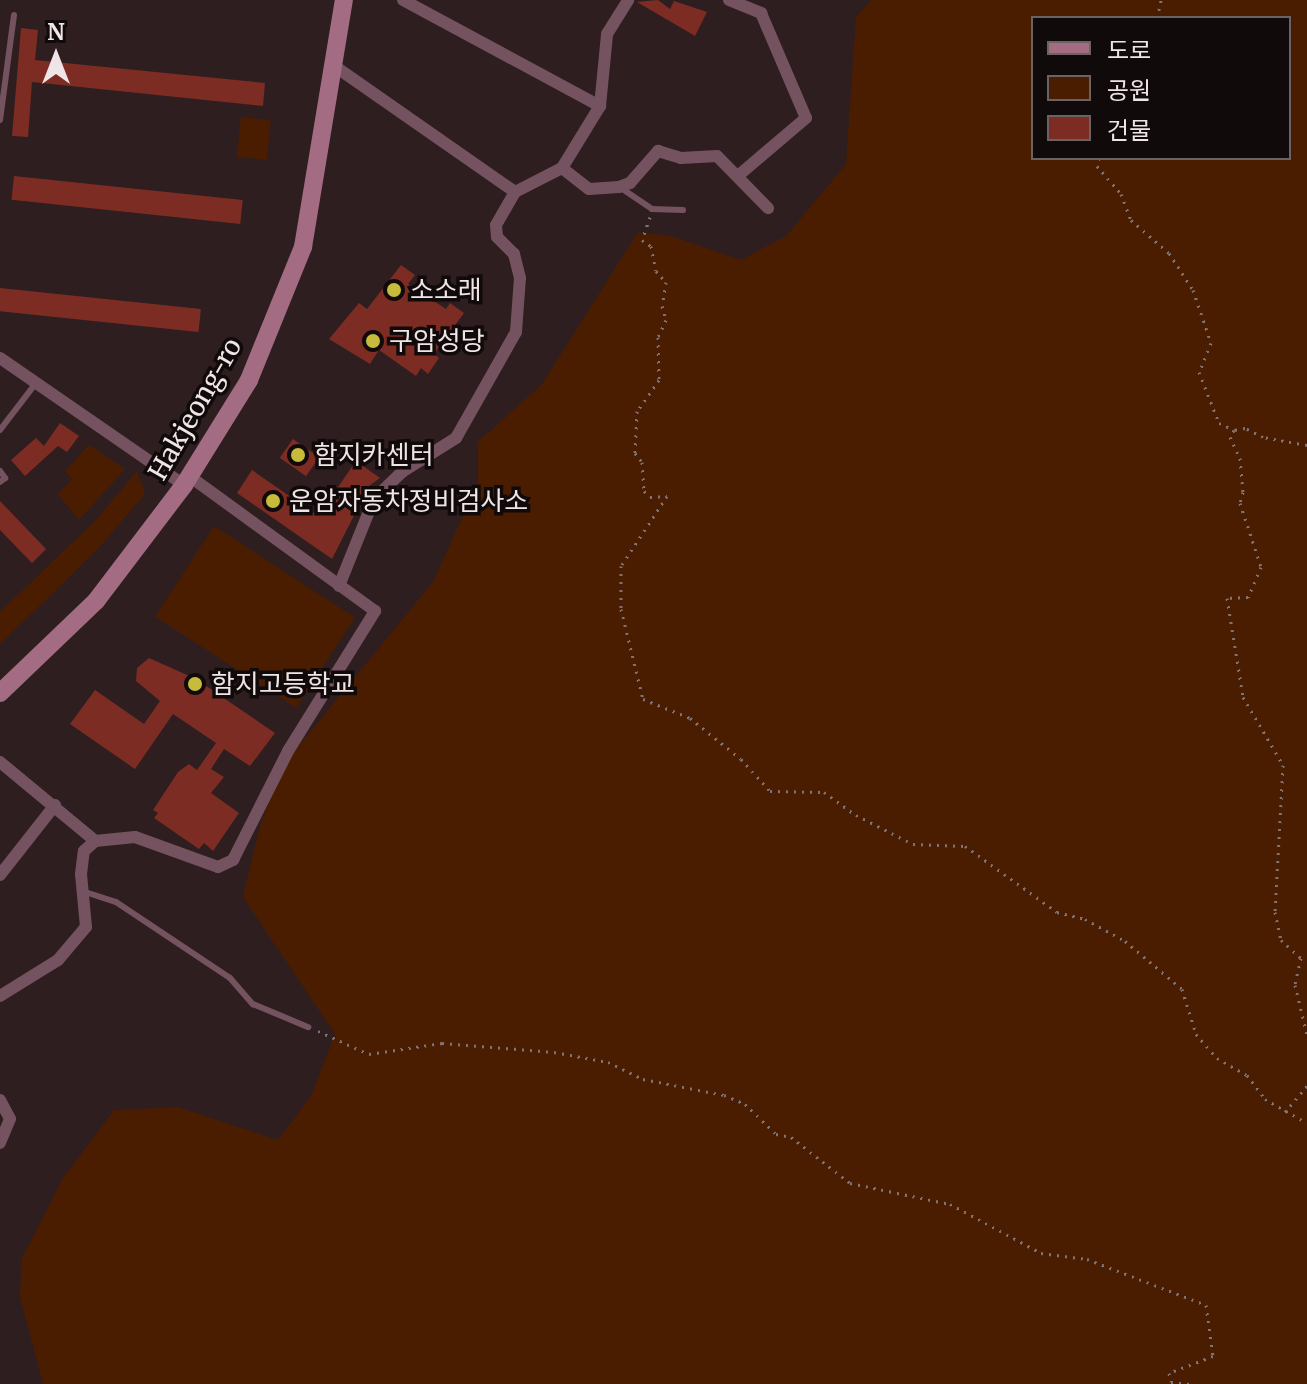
<!DOCTYPE html>
<meta charset="utf-8">
<style>
body{margin:0}
#map{position:relative;width:1307px;height:1384px;overflow:hidden;background:#2e1e20;font-family:Merriweather,"Noto Sans KR",serif}
div>[style]{position:absolute}
[style*='--x']{left:calc(var(--x)*1px);top:calc(var(--y)*1px);width:calc(var(--w)*1px);rotate:calc(var(--a)*1deg)}
.green>*{inset:0;background:#4b1d00;transform-origin:0 0}
.building>*{inset:0;background:#7c2c23;transform-origin:0 0}
.path>*{height:3px;margin-top:-1.5px;transform-origin:0;background:repeating-linear-gradient(90deg,#817375 0 2px,transparent 0 8px)}
.lane>*{height:6px;margin:-3px;padding:0 3px;transform-origin:3px;border-radius:3px;background:#755260}
.street>*{height:12px;margin:-6px;padding:0 6px;transform-origin:6px;border-radius:6px;background:#755260}
.secondary>*{height:18px;margin:-9px;padding:0 9px;transform-origin:9px;border-radius:9px;background:#a36c83}
.dots>*{width:22px;height:22px;translate:-50% -50%;box-sizing:border-box;border:4px solid #110a0b;border-radius:50%}
span{translate:-50% -50%;white-space:nowrap;text-align:center;line-height:1.15;-webkit-text-stroke:7px #110a0b;paint-order:stroke}
.poi-label{font-size:26px;color:#f0e5e6}
.left{translate:0 -50%;text-align:left}
.street-label{font-size:26px;color:#f0e5e6}
.legend{position:absolute;left:1031px;top:16px;width:260px;height:144px;box-sizing:border-box;background:#110a0b;border:2px solid #6a6263;margin:0;padding:10px 14px;list-style:none;font-size:24px;color:#f0e5e6}
.legend li{display:flex;align-items:center;gap:16px;height:40px}
.legend b{width:40px;border:2px solid #6a6263}
.north{position:absolute;left:16px;top:16px;width:80px;height:80px;-webkit-text-stroke:6px #110a0b;paint-order:stroke;rotate:0deg;font-size:22px;font-weight:700;line-height:32px;text-align:center;color:#f0e5e6}
.north::after{content:'';display:block;margin:auto;width:28px;height:36px;background:#f0e5e6;clip-path:polygon(50% 0,100% 100%,50% 72%,0 100%)}
</style>
<div id="map">
<div class="green">
<i style="clip-path:polygon(evenodd,872px 0,1307px 0,1307px 1384px,43px 1384px,20px 1297px,22px 1258px,63px 1178px,114px 1110px,178px 1107px,278px 1140px,311px 1096px,335px 1034px,243px 897px,259px 829px,283px 765px,433px 582px,478px 483px,478px 442px,542px 384px,638px 232px,671px 236px,741px 260px,786px 236px,846px 164px,856px 17px,872px 0,1033px 18px,1289px 18px,1289px 158px,1033px 158px,1033px 18px)"></i>
<i style="left:241px;top:117px;width:30px;height:40px;rotate:6deg"></i>
<i style="clip-path:polygon(89px 445px,125px 469px,79px 520px,58px 494px,72px 479px,65px 471px)"></i>
<i style="clip-path:polygon(137px 471px,145px 494px,97px 550px,0 644px,0 612px,96px 520px)"></i>
<i style="left:214px;top:526px;width:168px;height:108px;rotate:33deg"></i>
</div>
<div class="building">
<i style="clip-path:polygon(658px 0,670px 9px,674px 1px,707px 12px,695px 36px,637px 2px)"></i>
<i style="clip-path:polygon(21px 28px,38px 30px,35px 60px,265px 83px,263px 106px,32px 82px,28px 137px,12px 136px)"></i>
<i style="left:14px;top:176px;width:230px;height:24px;rotate:6deg"></i>
<i style="clip-path:polygon(401px 265px,415px 275px,408px 284px,446px 309px,450px 303px,464px 313px,434px 354px,439px 358px,428px 374px,421px 368px,416px 376px,379px 350px,370px 364px,329px 339px,359px 303px,367px 309px)"></i>
<i style="left:0;top:288px;width:202px;height:23px;rotate:6deg"></i>
<i style="clip-path:polygon(60px 423px,79px 436px,67px 452px,58px 446px,25px 476px,11px 460px,36px 438px,44px 446px)"></i>
<i style="left:293px;top:439px;width:32px;height:23px;rotate:35deg"></i>
<i style="clip-path:polygon(356px 461px,380px 478px,369px 486px,332px 559px,237px 493px,252px 470px,318px 516px)"></i>
<i style="clip-path:polygon(0 501px,46px 549px,32px 563px,0 530px)"></i>
<i style="clip-path:polygon(149px 658px,196px 679px,275px 733px,250px 766px,224px 749px,211px 769px,224px 777px,211px 793px,239px 813px,213px 851px,204px 843px,199px 849px,154px 818px,158px 813px,153px 810px,178px 772px,189px 764px,197px 770px,216px 743px,173px 714px,135px 769px,70px 724px,95px 690px,144px 724px,160px 701px,136px 681px,137px 668px)"></i>
</div>
<div class="path">
<i style="--x:1157;--y:18;--w:18;--a:-77"></i>
<i style="--x:1099;--y:158;--w:8;--a:104"></i>
<i style="--x:1097;--y:166;--w:37;--a:49"></i>
<i style="--x:1121;--y:194;--w:28;--a:69"></i>
<i style="--x:1131;--y:220;--w:50;--a:41"></i>
<i style="--x:1169;--y:253;--w:44;--a:57"></i>
<i style="--x:1193;--y:290;--w:56;--a:71.2"></i>
<i style="--x:1211;--y:343;--w:31;--a:112"></i>
<i style="--x:1199;--y:372;--w:55;--a:68.6"></i>
<i style="--x:1219;--y:423;--w:17;--a:25"></i>
<i style="--x:650;--y:217;--w:24;--a:109"></i>
<i style="--x:642;--y:240;--w:11;--a:34"></i>
<i style="--x:651;--y:246;--w:25;--a:79"></i>
<i style="--x:656;--y:271;--w:15;--a:48"></i>
<i style="--x:666;--y:282;--w:24;--a:99"></i>
<i style="--x:662;--y:306;--w:15;--a:74"></i>
<i style="--x:666;--y:320;--w:19;--a:115"></i>
<i style="--x:658;--y:337;--w:43;--a:88.7"></i>
<i style="--x:659;--y:380;--w:38;--a:125"></i>
<i style="--x:637;--y:411;--w:42;--a:92.7"></i>
<i style="--x:635;--y:453;--w:11;--a:52"></i>
<i style="--x:642;--y:462;--w:29;--a:86"></i>
<i style="--x:644;--y:491;--w:8;--a:45"></i>
<i style="--x:650;--y:497;--w:17;--a:-3"></i>
<i style="--x:667;--y:496;--w:84;--a:123.3"></i>
<i style="--x:621;--y:566;--w:43;--a:90"></i>
<i style="--x:621;--y:609;--w:93;--a:76.3"></i>
<i style="--x:643;--y:699;--w:51;--a:22"></i>
<i style="--x:690;--y:718;--w:65;--a:38.8"></i>
<i style="--x:741;--y:759;--w:43;--a:47.8"></i>
<i style="--x:770;--y:791;--w:54;--a:1.1"></i>
<i style="--x:824;--y:792;--w:39;--a:36"></i>
<i style="--x:856;--y:815;--w:64;--a:27"></i>
<i style="--x:913;--y:844;--w:52;--a:2.2"></i>
<i style="--x:965;--y:846;--w:113;--a:35.7"></i>
<i style="--x:1057;--y:912;--w:29;--a:14"></i>
<i style="--x:1085;--y:919;--w:46;--a:28.8"></i>
<i style="--x:1125;--y:941;--w:75;--a:40.1"></i>
<i style="--x:1182;--y:989;--w:47;--a:72.7"></i>
<i style="--x:1196;--y:1034;--w:32;--a:49"></i>
<i style="--x:1217;--y:1058;--w:34;--a:30"></i>
<i style="--x:1247;--y:1075;--w:30;--a:53"></i>
<i style="--x:1265;--y:1099;--w:48;--a:29.7"></i>
<i style="--x:1307;--y:445;--w:45;--a:-169.7"></i>
<i style="--x:1263;--y:437;--w:20;--a:-153"></i>
<i style="--x:1245;--y:428;--w:11;--a:170"></i>
<i style="--x:1234;--y:430;--w:8;--a:120"></i>
<i style="--x:1230;--y:437;--w:23;--a:65"></i>
<i style="--x:1240;--y:458;--w:34;--a:85"></i>
<i style="--x:1243;--y:492;--w:11;--a:105"></i>
<i style="--x:1240;--y:503;--w:67;--a:71.8"></i>
<i style="--x:1261;--y:567;--w:33;--a:113"></i>
<i style="--x:1248;--y:597;--w:21;--a:177"></i>
<i style="--x:1227;--y:598;--w:100;--a:80.8"></i>
<i style="--x:1243;--y:697;--w:79;--a:59.5"></i>
<i style="--x:1283;--y:765;--w:147;--a:93.1"></i>
<i style="--x:1275;--y:912;--w:29;--a:78"></i>
<i style="--x:1281;--y:940;--w:27;--a:42"></i>
<i style="--x:1301;--y:958;--w:28;--a:103"></i>
<i style="--x:1295;--y:985;--w:51;--a:76.5"></i>
<i style="--x:318;--y:1031;--w:56;--a:24.3"></i>
<i style="--x:369;--y:1054;--w:74;--a:-8.6"></i>
<i style="--x:442;--y:1043;--w:112;--a:4.6"></i>
<i style="--x:554;--y:1052;--w:55;--a:10.5"></i>
<i style="--x:608;--y:1062;--w:39;--a:26"></i>
<i style="--x:643;--y:1079;--w:83;--a:11.2"></i>
<i style="--x:724;--y:1095;--w:23;--a:23"></i>
<i style="--x:745;--y:1104;--w:43;--a:44.1"></i>
<i style="--x:776;--y:1134;--w:15;--a:11"></i>
<i style="--x:791;--y:1137;--w:75;--a:37.9"></i>
<i style="--x:850;--y:1183;--w:102;--a:11.9"></i>
<i style="--x:950;--y:1204;--w:103;--a:28.3"></i>
<i style="--x:1041;--y:1253;--w:46;--a:7.4"></i>
<i style="--x:1087;--y:1259;--w:128;--a:21.1"></i>
<i style="--x:1206;--y:1305;--w:51;--a:82.2"></i>
<i style="--x:1213;--y:1356;--w:47;--a:158.9"></i>
<i style="--x:1169;--y:1373;--w:9;--a:77"></i>
<i style="--x:1171;--y:1382;--w:19;--a:6"></i>
<i style="--x:1285;--y:1112;--w:34;--a:-50"></i>
</div>
<div class="lane">
<i style="--x:0;--y:120;--w:106;--a:-82.4"></i>
<i style="--x:621;--y:188;--w:37;--a:34"></i>
<i style="--x:652;--y:209;--w:31;--a:2"></i>
<i style="--x:0;--y:430;--w:59;--a:-52.5"></i>
<i style="--x:0;--y:471;--w:9;--a:54"></i>
<i style="--x:5;--y:478;--w:6;--a:141"></i>
<i style="--x:82;--y:891;--w:36;--a:18"></i>
<i style="--x:116;--y:902;--w:137;--a:33.7"></i>
<i style="--x:230;--y:978;--w:35;--a:49"></i>
<i style="--x:253;--y:1004;--w:60;--a:22.7"></i>
</div>
<div class="street">
<i style="--x:403;--y:0;--w:224;--a:28.3"></i>
<i style="--x:729;--y:0;--w:35;--a:22"></i>
<i style="--x:761;--y:13;--w:114;--a:66.8"></i>
<i style="--x:806;--y:118;--w:88;--a:139.6"></i>
<i style="--x:333;--y:65;--w:222;--a:34.9"></i>
<i style="--x:515;--y:192;--w:53;--a:-27.1"></i>
<i style="--x:562;--y:168;--w:34;--a:38"></i>
<i style="--x:589;--y:189;--w:30;--a:-4"></i>
<i style="--x:619;--y:187;--w:12;--a:-20"></i>
<i style="--x:630;--y:183;--w:43;--a:-48.8"></i>
<i style="--x:658;--y:151;--w:24;--a:17"></i>
<i style="--x:681;--y:158;--w:36;--a:-3"></i>
<i style="--x:717;--y:156;--w:73;--a:45.6"></i>
<i style="--x:562;--y:168;--w:73;--a:-58.5"></i>
<i style="--x:600;--y:106;--w:72;--a:-84.4"></i>
<i style="--x:607;--y:34;--w:40;--a:-58"></i>
<i style="--x:0;--y:358;--w:224;--a:34.6"></i>
<i style="--x:339;--y:586;--w:94;--a:-68.1"></i>
<i style="--x:374;--y:499;--w:39;--a:-44"></i>
<i style="--x:402;--y:472;--w:64;--a:-32.2"></i>
<i style="--x:456;--y:438;--w:122;--a:-60.5"></i>
<i style="--x:516;--y:332;--w:54;--a:-85.8"></i>
<i style="--x:520;--y:278;--w:25;--a:-104"></i>
<i style="--x:514;--y:254;--w:24;--a:-135"></i>
<i style="--x:497;--y:237;--w:12;--a:-95"></i>
<i style="--x:496;--y:225;--w:38;--a:-60"></i>
<i style="--x:0;--y:762;--w:124;--a:39.7"></i>
<i style="--x:95;--y:841;--w:40;--a:-5.7"></i>
<i style="--x:135;--y:837;--w:88;--a:19.9"></i>
<i style="--x:218;--y:867;--w:17;--a:-25"></i>
<i style="--x:233;--y:860;--w:122;--a:-63.2"></i>
<i style="--x:288;--y:751;--w:165;--a:-58.1"></i>
<i style="--x:375;--y:611;--w:230;--a:-144"></i>
<i style="--x:0;--y:875;--w:89;--a:-51.8"></i>
<i style="--x:0;--y:996;--w:68;--a:-31.8"></i>
<i style="--x:58;--y:960;--w:43;--a:-49.7"></i>
<i style="--x:86;--y:927;--w:53;--a:-95.4"></i>
<i style="--x:81;--y:874;--w:23;--a:-83"></i>
<i style="--x:84;--y:851;--w:15;--a:-42"></i>
<i style="--x:0;--y:1100;--w:21;--a:62"></i>
<i style="--x:10;--y:1119;--w:26;--a:113"></i>
</div>
<div class="secondary">
<i style="--x:0;--y:693;--w:133;--a:-43.8"></i>
<i style="--x:96;--y:601;--w:146;--a:-52.8"></i>
<i style="--x:184;--y:485;--w:123;--a:-58.2"></i>
<i style="--x:249;--y:380;--w:144;--a:-67.9"></i>
<i style="--x:303;--y:247;--w:250;--a:-80.6"></i>
</div>
<div class="dots">
<i style="left:394px;top:290px;background:#c8bb3b"></i>
<i style="left:373px;top:341px;background:#c8bb3b"></i>
<i style="left:298px;top:455px;background:#c8bb3b"></i>
<i style="left:273px;top:501px;background:#c8bb3b"></i>
<i style="left:195px;top:684px;background:#c8bb3b"></i>
</div>
<div class="poi-label">
<span class="left" style="left:410px;top:290px">소소래</span>
<span class="left" style="left:389px;top:341px">구암성당</span>
<span class="left" style="left:314px;top:455px">함지카센터</span>
<span class="left" style="left:289px;top:501px">운암자동차정비검사소</span>
<span class="left" style="left:211px;top:684px">함지고등학교</span>
</div>
<div class="street-label">
<span style="left:195px;top:409px;rotate:-60deg">Hakjeong-ro</span>
</div>
<ul class="legend">
<li><b style="height:10px;background:#a36c83"></b>도로</li>
<li><b style="height:22px;background:#4b1d00"></b>공원</li>
<li><b style="height:22px;background:#7c2c23"></b>건물</li>
</ul>
<div class="north">N</div>
</div>
